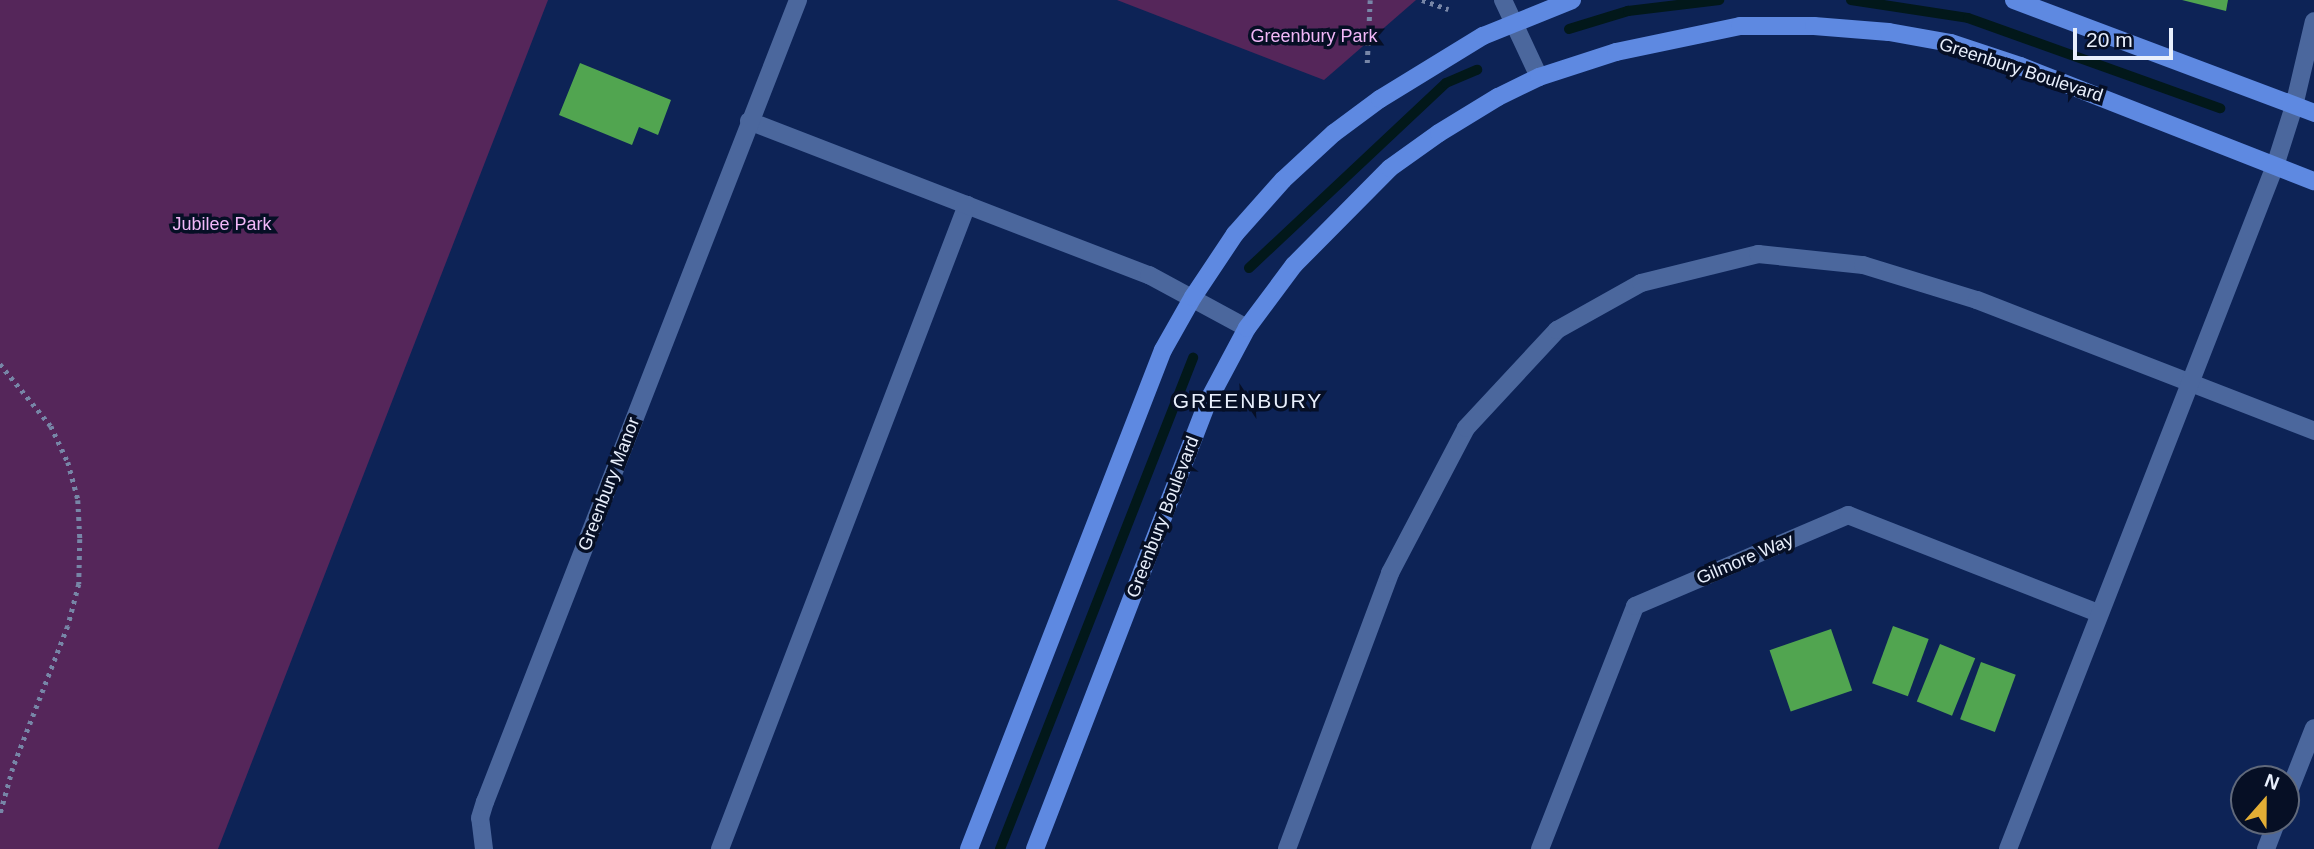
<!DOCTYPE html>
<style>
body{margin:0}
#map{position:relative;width:2314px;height:849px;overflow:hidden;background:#0d2356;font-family:Helvetica,sans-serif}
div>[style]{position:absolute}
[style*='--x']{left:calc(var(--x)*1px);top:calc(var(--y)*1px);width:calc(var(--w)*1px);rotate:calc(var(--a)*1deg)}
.green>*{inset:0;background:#55265a}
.stream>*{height:10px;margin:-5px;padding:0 5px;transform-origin:5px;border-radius:5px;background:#02181a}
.building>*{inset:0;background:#51a550;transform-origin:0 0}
.path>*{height:4.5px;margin-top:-2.25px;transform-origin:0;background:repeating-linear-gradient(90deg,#7786a7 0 3.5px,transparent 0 8.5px)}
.lane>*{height:18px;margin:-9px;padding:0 9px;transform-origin:9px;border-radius:9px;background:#4b679d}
.street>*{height:18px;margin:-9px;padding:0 9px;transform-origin:9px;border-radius:9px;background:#4b679d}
.secondary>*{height:18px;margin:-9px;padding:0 9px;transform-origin:9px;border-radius:9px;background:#5e89e1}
span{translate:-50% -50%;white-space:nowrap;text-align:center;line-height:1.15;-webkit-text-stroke:7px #060f25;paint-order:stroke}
.park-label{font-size:18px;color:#f2b8f8}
.street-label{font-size:18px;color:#e8effc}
.quarter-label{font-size:21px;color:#e8effc;letter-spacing:2px}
.north{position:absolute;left:2230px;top:765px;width:70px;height:70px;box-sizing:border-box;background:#060f25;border:2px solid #60697b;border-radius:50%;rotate:21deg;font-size:19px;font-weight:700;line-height:28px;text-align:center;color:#e8effc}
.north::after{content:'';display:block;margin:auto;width:24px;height:32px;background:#e3ae35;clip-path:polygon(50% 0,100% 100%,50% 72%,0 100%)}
.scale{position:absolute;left:2073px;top:28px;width:100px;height:32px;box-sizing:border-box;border:4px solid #e8effc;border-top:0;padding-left:9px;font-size:21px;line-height:24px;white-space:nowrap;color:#e8effc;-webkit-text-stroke:5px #060f25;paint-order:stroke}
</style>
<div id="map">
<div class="green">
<i style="clip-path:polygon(0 0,548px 0,218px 849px,0 849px)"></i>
<i style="clip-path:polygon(1117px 0,1416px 0,1324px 80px)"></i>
</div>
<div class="stream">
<i style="--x:1851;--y:0;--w:118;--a:8.7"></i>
<i style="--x:1968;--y:18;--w:268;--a:19.7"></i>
<i style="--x:1569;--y:29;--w:62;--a:-17"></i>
<i style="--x:1628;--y:11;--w:92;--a:-6.9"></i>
<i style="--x:1249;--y:268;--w:270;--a:-43.2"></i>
<i style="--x:1446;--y:83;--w:34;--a:-23"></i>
<i style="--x:1000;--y:849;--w:528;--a:-68.54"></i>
</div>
<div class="building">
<i style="clip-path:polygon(2182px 0,2228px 0,2226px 11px)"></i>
<i style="clip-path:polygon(580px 63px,671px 100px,658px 135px,639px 127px,632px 145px,559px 115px)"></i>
<i style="left:1893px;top:626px;width:38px;height:61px;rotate:20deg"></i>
<i style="left:1831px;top:629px;width:65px;height:65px;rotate:71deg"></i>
<i style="left:1940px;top:644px;width:38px;height:62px;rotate:22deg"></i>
<i style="left:1981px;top:662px;width:37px;height:61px;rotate:20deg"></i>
</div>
<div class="path">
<i style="--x:1422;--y:0;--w:28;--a:19"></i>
<i style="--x:1367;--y:63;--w:63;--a:-87.3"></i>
<i style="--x:0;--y:364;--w:80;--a:50.6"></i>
<i style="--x:51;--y:426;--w:40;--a:65"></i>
<i style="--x:68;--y:462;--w:39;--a:75"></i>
<i style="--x:78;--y:500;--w:39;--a:87"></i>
<i style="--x:80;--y:539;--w:45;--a:91.3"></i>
<i style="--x:79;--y:584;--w:43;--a:104.7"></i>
<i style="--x:68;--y:626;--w:152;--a:111.2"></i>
<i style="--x:13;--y:768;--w:49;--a:105.5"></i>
</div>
<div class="lane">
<i style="--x:2286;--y:799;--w:76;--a:-68.5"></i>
<i style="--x:720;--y:849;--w:690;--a:-69.02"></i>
<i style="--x:1287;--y:849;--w:295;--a:-69.5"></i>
<i style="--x:1390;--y:573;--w:164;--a:-62.3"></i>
<i style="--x:1466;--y:428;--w:134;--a:-47.1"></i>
<i style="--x:1557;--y:330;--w:96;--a:-29.2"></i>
<i style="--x:1641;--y:283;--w:121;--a:-13.9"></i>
<i style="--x:1758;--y:254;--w:106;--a:6"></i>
<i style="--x:1863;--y:265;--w:119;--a:17.1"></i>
<i style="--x:1977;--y:300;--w:362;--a:21.2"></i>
<i style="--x:2266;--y:849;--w:30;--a:-69"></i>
</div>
<div class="street">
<i style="--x:1503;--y:0;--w:85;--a:64.9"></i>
<i style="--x:749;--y:121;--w:429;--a:21.1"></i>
<i style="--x:1149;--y:275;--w:111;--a:28.4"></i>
<i style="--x:484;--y:849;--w:31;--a:-97"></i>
<i style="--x:480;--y:818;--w:17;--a:-73"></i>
<i style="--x:485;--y:802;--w:861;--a:-68.68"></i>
<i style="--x:1540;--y:849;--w:261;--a:-68.6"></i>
<i style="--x:1635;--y:606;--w:232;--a:-23.1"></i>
<i style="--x:1848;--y:515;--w:269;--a:21.4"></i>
<i style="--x:2008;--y:849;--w:733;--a:-68.65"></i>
<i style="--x:2275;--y:166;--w:63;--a:-72.4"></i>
<i style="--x:2294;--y:106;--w:87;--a:-76.8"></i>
</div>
<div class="secondary">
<i style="--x:2014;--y:0;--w:321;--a:20.6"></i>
<i style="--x:969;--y:849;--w:535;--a:-68.76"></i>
<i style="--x:1163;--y:350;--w:61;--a:-60.5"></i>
<i style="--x:1193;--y:297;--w:76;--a:-56.3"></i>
<i style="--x:1235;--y:234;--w:72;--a:-48.4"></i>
<i style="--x:1283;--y:180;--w:69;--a:-42.7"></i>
<i style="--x:1334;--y:133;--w:57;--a:-36.5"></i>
<i style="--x:1380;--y:99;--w:121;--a:-31.5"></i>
<i style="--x:1483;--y:36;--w:96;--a:-22"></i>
<i style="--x:1035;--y:849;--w:480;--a:-68.9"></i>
<i style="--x:1208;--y:401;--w:83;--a:-61.9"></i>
<i style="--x:1247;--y:328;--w:79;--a:-53.3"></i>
<i style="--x:1294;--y:265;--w:136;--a:-45.3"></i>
<i style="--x:1390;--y:168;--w:60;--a:-35.5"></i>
<i style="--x:1439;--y:133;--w:69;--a:-31.4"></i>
<i style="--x:1498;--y:97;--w:46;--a:-26"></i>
<i style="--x:1539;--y:77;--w:81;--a:-18"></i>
<i style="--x:1616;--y:52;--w:127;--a:-11.8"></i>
<i style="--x:1740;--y:26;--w:74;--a:0"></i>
<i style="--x:1814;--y:26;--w:75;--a:4.6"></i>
<i style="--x:1889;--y:32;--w:63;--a:10.1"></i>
<i style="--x:1951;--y:43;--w:73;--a:18.4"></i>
<i style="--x:2020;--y:66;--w:316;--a:21.4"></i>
</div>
<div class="park-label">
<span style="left:1314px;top:36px">Greenbury Park</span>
<span style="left:222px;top:224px">Jubilee Park</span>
</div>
<div class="street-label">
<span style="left:2021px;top:70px;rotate:18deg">Greenbury Boulevard</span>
<span style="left:609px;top:484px;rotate:-69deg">Greenbury Manor</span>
<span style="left:1163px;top:517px;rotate:-69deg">Greenbury Boulevard</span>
<span style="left:1745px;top:559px;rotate:-23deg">Gilmore Way</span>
</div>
<div class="quarter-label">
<span style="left:1248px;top:401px">GREENBURY</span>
</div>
<div class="north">N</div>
<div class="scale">20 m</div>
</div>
